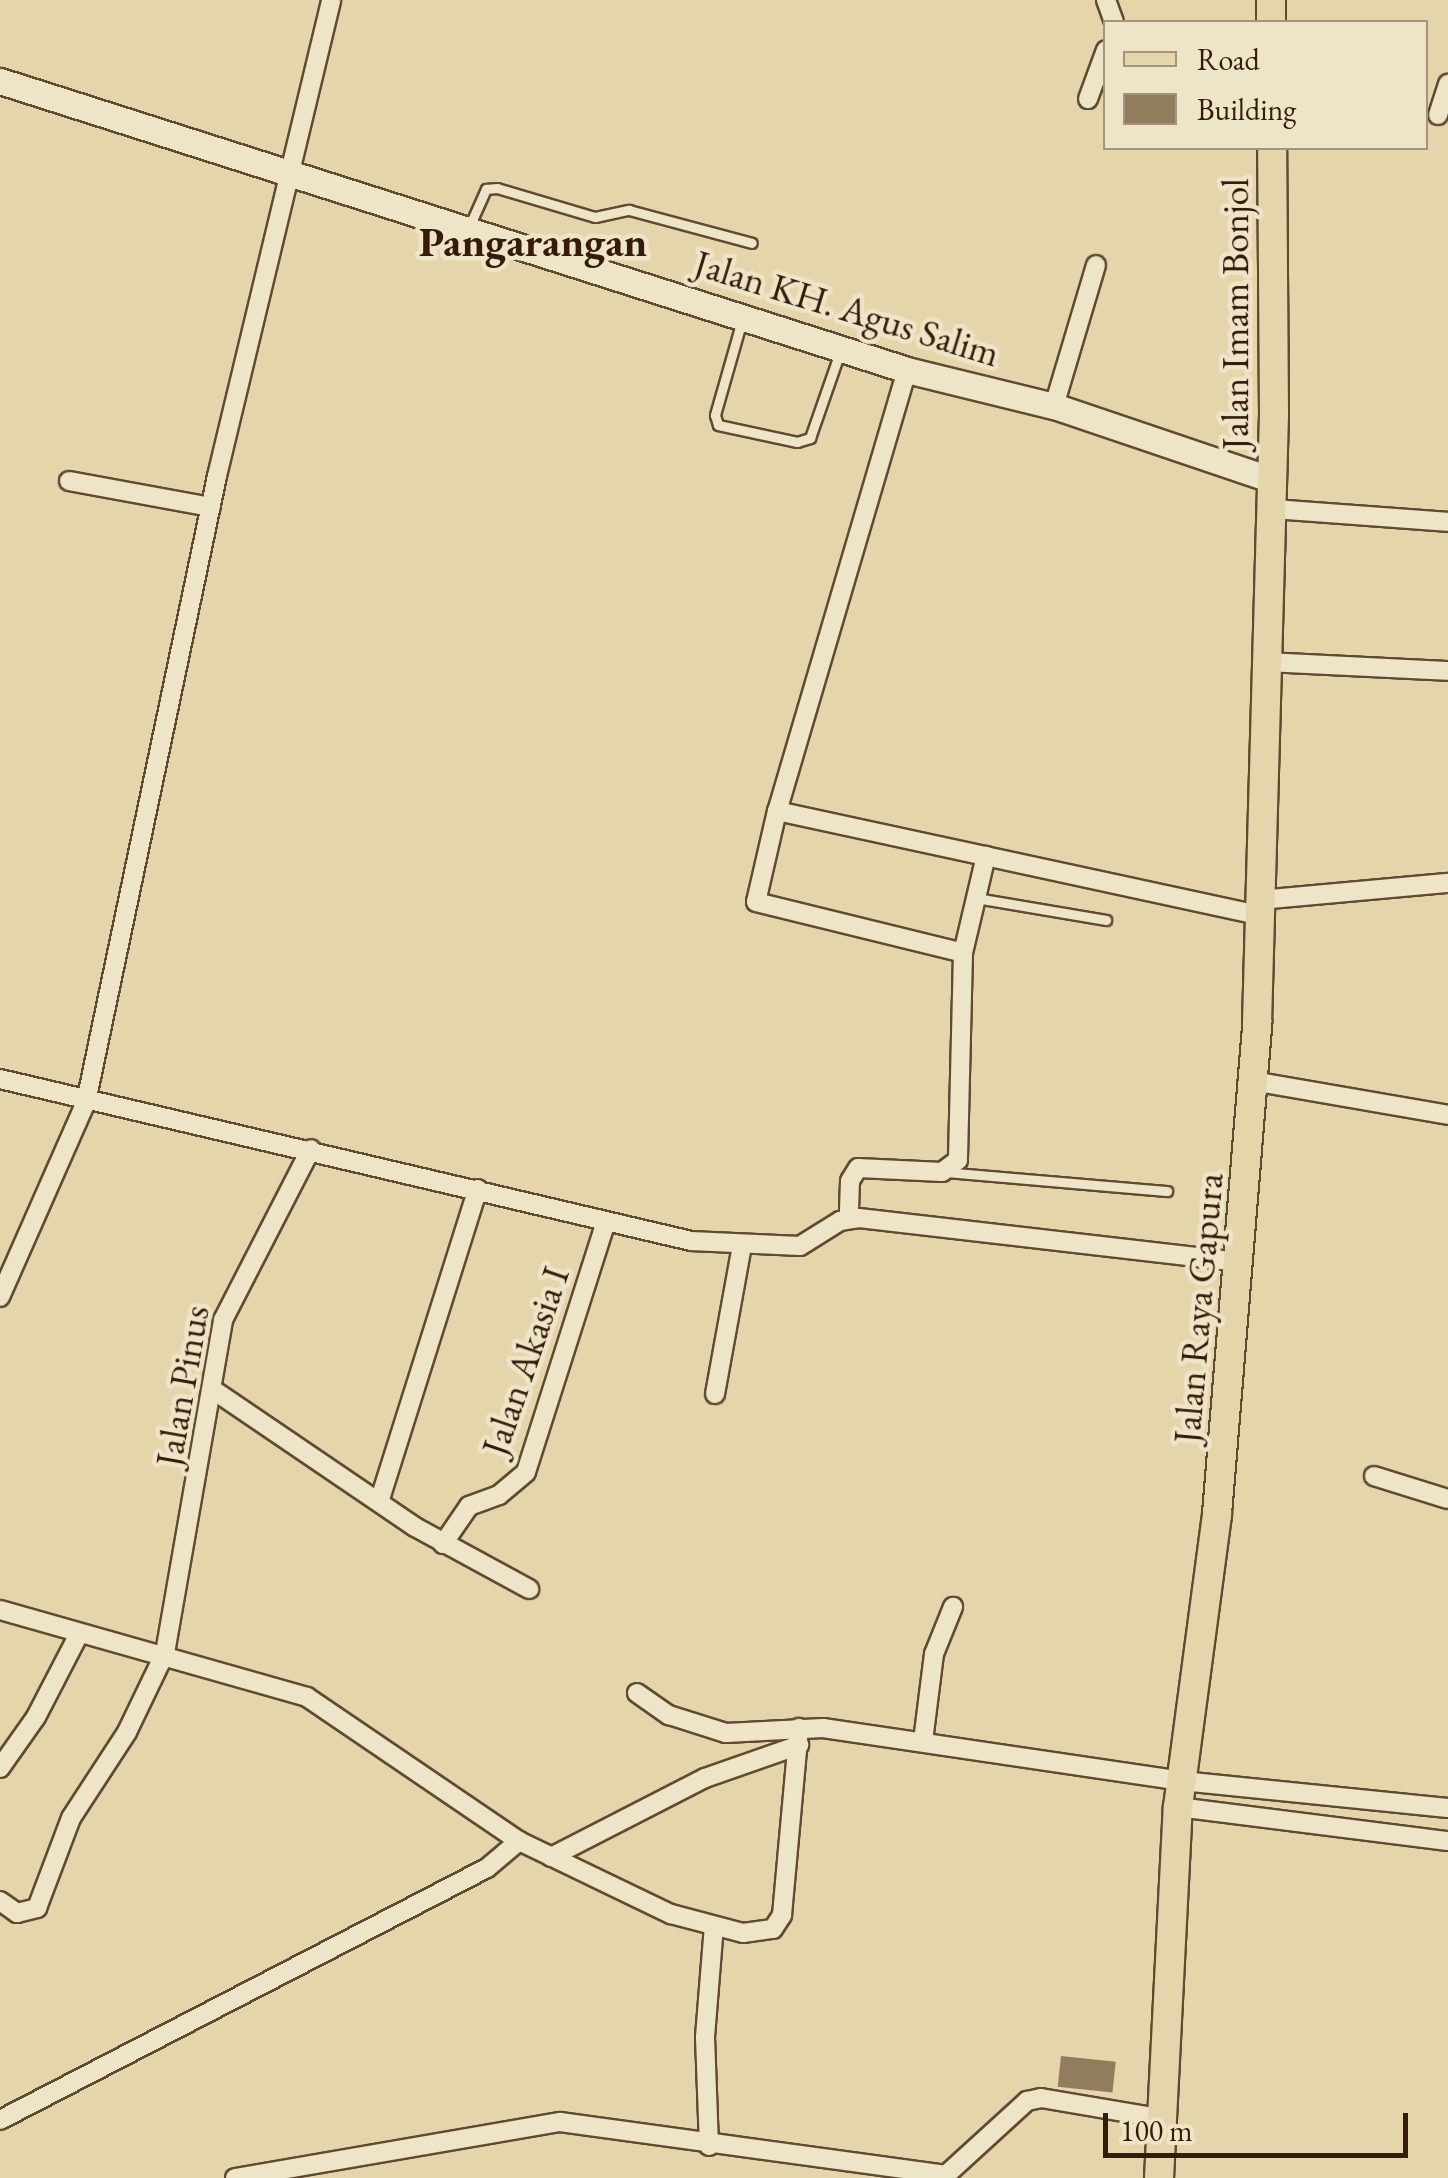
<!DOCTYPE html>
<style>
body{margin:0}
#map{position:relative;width:1448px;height:2178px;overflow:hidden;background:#e5d5ab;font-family:"EB Garamond",serif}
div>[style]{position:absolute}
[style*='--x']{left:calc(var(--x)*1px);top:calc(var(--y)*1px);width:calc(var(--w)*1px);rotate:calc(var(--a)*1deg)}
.building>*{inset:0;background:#917c5e;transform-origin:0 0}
.roads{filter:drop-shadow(2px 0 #614a32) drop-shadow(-2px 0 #614a32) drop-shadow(0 2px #614a32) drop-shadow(0 -2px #614a32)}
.service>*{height:9px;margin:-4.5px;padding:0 4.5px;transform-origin:4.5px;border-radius:4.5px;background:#eee4c8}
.minor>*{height:18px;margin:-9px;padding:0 9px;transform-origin:9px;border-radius:9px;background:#eee4c8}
.secondary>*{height:25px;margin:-12.5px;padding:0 12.5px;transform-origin:12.5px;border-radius:12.5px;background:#eee4c8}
.primary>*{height:28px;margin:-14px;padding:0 14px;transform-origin:14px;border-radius:14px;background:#e5d5ab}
span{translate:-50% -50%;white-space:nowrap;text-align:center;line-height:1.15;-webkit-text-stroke:9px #eee4c8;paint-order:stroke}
.street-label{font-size:38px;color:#351c0a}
.quarter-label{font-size:42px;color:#351c0a;font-weight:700}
.legend{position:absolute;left:1103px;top:20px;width:325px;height:130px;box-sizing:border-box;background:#eee4c8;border:2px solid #a4947c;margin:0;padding:12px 18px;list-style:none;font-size:30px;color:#351c0a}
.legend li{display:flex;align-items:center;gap:20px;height:50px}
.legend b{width:50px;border:2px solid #a4947c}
.scale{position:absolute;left:1103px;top:2113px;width:305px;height:45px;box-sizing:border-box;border:5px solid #351c0a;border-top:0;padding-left:12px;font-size:30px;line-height:35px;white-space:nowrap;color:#351c0a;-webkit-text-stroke:8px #eee4c8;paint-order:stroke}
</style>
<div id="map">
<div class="building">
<i style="left:1061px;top:2056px;width:55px;height:31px;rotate:6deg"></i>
</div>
<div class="roads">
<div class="service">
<i style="--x:469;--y:227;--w:42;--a:-65.9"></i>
<i style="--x:486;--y:189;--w:11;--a:-5"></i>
<i style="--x:497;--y:188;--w:102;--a:16.5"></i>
<i style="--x:595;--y:217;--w:35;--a:-12"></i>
<i style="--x:629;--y:210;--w:127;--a:15"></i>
<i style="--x:742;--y:320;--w:99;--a:105.9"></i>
<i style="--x:715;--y:415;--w:10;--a:73"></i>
<i style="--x:718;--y:425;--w:81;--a:12.1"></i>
<i style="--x:797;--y:442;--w:14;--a:-17"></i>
<i style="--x:810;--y:438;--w:91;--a:-70.8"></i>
<i style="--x:976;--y:898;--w:132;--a:9.6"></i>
<i style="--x:945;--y:1172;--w:223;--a:4.9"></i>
</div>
<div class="minor">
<i style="--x:1106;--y:0;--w:23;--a:70"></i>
<i style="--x:1088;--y:99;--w:52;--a:-69.8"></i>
<i style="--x:1438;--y:115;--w:33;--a:-72"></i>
<i style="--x:907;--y:370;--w:460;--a:106.4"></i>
<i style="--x:777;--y:811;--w:493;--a:12.2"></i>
<i style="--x:1054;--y:406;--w:147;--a:-73.4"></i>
<i style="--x:69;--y:481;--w:144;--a:10.4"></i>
<i style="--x:1272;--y:509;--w:176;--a:4.2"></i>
<i style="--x:1265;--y:662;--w:183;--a:2.8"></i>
<i style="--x:777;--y:811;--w:93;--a:103"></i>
<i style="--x:756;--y:902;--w:213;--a:13.8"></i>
<i style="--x:963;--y:953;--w:207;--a:91.4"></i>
<i style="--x:958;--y:1160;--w:20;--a:143"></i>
<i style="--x:942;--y:1172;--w:84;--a:-177.3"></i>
<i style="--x:858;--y:1168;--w:15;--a:122"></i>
<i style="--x:850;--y:1181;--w:38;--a:92"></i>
<i style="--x:1260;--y:900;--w:189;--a:-5.2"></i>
<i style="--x:963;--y:953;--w:100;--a:-76.7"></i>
<i style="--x:0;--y:1079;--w:710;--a:13.19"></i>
<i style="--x:691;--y:1241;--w:109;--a:2.6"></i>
<i style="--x:800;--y:1246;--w:47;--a:-32"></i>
<i style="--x:840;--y:1221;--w:19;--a:-9"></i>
<i style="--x:859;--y:1218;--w:386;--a:6.6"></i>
<i style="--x:1252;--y:1081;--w:199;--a:9.8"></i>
<i style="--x:0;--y:1297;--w:213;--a:-66.2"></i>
<i style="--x:86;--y:1102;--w:640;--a:-78.18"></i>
<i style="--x:217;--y:476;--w:489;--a:-76.5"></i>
<i style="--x:212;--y:1389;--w:245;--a:34.2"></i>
<i style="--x:415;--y:1527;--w:130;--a:28.5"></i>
<i style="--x:715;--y:1394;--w:151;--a:-79.7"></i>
<i style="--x:1374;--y:1476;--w:77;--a:17.3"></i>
<i style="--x:380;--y:1499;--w:325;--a:-72.5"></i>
<i style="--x:443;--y:1544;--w:46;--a:-55.6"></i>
<i style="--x:469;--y:1506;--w:32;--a:-20"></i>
<i style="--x:499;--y:1495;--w:35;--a:-40"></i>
<i style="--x:526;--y:1472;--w:262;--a:-72.3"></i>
<i style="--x:0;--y:1610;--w:319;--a:15.8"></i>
<i style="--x:307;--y:1697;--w:256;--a:34.2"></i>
<i style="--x:519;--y:1841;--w:169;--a:25.7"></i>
<i style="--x:671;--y:1914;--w:74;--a:14.8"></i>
<i style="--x:743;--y:1933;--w:30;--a:-8"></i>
<i style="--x:773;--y:1929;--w:17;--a:-57"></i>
<i style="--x:782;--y:1915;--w:188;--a:-84.8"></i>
<i style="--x:637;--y:1693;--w:39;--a:35"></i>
<i style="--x:669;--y:1715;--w:60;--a:17.5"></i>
<i style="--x:726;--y:1733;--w:97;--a:-3"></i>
<i style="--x:823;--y:1728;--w:363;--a:8.4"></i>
<i style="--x:1182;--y:1781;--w:267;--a:5.8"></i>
<i style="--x:923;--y:1741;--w:88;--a:-82.8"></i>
<i style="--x:934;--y:1654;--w:51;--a:-68"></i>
<i style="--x:0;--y:1768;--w:62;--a:-54.8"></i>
<i style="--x:36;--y:1717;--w:91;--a:-62.6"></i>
<i style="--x:1178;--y:1807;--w:272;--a:7.2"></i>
<i style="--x:551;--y:1857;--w:173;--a:-27.2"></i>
<i style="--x:705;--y:1778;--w:100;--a:-19.3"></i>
<i style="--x:0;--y:1901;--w:21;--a:35"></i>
<i style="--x:17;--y:1913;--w:21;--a:-14"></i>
<i style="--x:37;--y:1908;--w:96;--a:-69.3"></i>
<i style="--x:71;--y:1818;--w:103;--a:-56.9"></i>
<i style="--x:127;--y:1732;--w:88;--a:-64.3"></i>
<i style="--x:165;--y:1653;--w:338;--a:-80.1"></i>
<i style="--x:223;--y:1320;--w:192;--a:-62.8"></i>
<i style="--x:0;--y:2120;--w:548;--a:-27.36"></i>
<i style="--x:487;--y:1868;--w:42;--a:-40.2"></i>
<i style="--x:709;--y:2146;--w:109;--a:-92.1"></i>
<i style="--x:705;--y:2037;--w:111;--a:-85.4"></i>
<i style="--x:235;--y:2178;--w:330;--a:-9.8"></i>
<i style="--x:560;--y:2122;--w:390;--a:7.8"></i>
<i style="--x:946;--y:2175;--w:110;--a:-42.4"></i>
<i style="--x:1027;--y:2101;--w:14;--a:-12"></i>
<i style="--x:1041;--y:2098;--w:120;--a:9.6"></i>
</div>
<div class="secondary">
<i style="--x:0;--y:81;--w:952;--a:17.67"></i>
<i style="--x:907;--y:370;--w:151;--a:13.8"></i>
<i style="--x:1054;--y:406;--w:230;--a:18.7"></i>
</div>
<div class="primary">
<i style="--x:1271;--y:0;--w:22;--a:90"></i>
<i style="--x:1159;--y:2178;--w:371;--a:-87.1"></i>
<i style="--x:1178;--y:1807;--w:296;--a:-82.4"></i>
<i style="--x:1217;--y:1514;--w:493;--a:-85.3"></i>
<i style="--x:1257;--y:1023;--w:609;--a:-88.4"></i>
<i style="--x:1274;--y:414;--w:266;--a:-90.4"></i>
</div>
</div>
<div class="street-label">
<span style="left:847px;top:308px;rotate:17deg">Jalan KH. Agus Salim</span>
<span style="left:1235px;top:314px;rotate:-90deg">Jalan Imam Bonjol</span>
<span style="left:1198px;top:1308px;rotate:-85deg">Jalan Raya Gapura</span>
<span style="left:525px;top:1361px;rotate:-71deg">Jalan Akasia I</span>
<span style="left:182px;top:1386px;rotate:-80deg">Jalan Pinus</span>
</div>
<div class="quarter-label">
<span style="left:533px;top:242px">Pangarangan</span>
</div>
<ul class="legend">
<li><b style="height:12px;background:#e5d5ab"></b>Road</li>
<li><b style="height:28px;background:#917c5e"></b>Building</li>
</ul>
<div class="scale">100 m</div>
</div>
